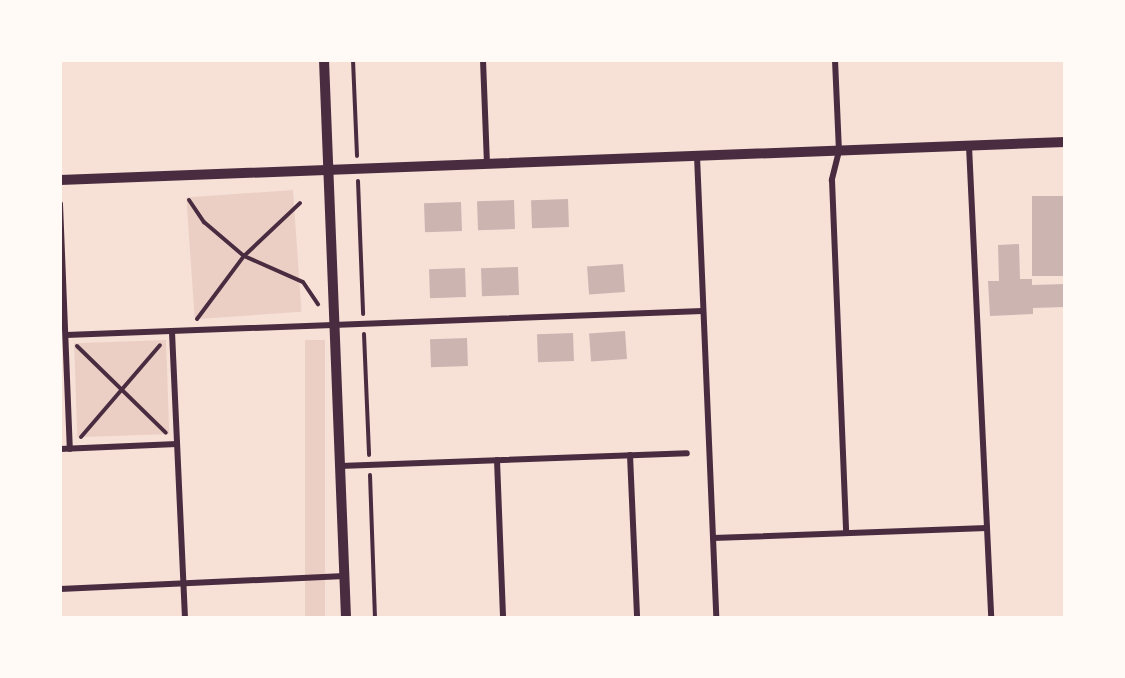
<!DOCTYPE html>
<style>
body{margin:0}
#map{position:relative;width:1125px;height:678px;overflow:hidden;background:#f7e1d7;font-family:"Sofia Sans Condensed",sans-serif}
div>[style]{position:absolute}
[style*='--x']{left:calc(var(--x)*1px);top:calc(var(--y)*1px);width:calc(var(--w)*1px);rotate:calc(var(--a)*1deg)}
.green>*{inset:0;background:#ebcfc5;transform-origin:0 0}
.building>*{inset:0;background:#ccb4b1;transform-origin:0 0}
.path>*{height:4px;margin:-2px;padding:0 2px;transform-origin:2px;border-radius:2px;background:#4a2c40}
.minor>*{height:6px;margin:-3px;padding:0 3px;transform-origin:3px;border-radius:3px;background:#4a2c40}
.tertiary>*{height:10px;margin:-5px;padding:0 5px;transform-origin:5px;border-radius:5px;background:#4a2c40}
span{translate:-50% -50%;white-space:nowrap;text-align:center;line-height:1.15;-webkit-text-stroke:4.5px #fffaf5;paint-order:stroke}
.frame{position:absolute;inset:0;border:62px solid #fffaf5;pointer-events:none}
</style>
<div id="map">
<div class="green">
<i style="left:293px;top:190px;width:122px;height:107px;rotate:86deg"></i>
<i style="left:166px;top:340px;width:94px;height:92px;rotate:88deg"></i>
<i style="left:305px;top:340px;width:20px;height:278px"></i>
</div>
<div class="building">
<i style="left:1065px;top:196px;width:80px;height:33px;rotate:90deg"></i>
<i style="left:568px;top:199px;width:28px;height:37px;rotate:88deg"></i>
<i style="left:514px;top:200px;width:29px;height:37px;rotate:88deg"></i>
<i style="left:461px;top:202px;width:29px;height:37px;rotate:88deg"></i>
<i style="clip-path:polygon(1019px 244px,1020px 279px,1032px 279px,1032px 285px,1065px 284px,1065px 307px,1033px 308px,1033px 314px,990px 316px,988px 281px,999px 281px,998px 245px)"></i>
<i style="left:623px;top:264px;width:28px;height:36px;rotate:86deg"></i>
<i style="left:518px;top:267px;width:28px;height:37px;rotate:88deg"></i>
<i style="left:465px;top:268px;width:29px;height:36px;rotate:88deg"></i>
<i style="left:625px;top:331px;width:28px;height:36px;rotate:86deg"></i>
<i style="left:573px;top:333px;width:28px;height:36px;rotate:88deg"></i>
<i style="left:467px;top:338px;width:28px;height:37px;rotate:88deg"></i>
</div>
<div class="path">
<i style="--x:353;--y:60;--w:96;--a:87.6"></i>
<i style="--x:358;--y:181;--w:133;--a:87.8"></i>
<i style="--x:189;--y:200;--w:27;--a:56"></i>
<i style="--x:204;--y:222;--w:52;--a:40.4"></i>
<i style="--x:244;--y:256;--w:64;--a:23.8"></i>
<i style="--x:303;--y:282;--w:27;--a:56"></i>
<i style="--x:197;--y:319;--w:79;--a:-53.3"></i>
<i style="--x:244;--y:256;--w:77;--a:-43.4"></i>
<i style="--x:364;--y:334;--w:121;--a:87.6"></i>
<i style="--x:77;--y:346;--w:124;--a:44.3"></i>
<i style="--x:81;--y:437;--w:121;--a:-49.3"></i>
<i style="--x:370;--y:475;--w:143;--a:88"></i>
</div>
<div class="minor">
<i style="--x:483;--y:60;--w:104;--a:87.8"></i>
<i style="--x:835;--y:60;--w:91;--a:87.5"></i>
<i style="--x:839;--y:151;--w:30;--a:104"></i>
<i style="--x:832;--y:180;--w:353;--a:87.7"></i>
<i style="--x:969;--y:146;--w:473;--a:87.3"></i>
<i style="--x:697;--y:156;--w:462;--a:87.6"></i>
<i style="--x:60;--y:204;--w:245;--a:87.7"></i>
<i style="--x:172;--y:332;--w:286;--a:87.4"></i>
<i style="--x:66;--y:335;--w:637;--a:-2.16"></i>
<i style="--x:60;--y:449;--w:117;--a:-2.4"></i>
<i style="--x:630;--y:455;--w:163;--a:87.5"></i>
<i style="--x:497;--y:460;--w:158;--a:87.8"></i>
<i style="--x:340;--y:466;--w:347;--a:-2.1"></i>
<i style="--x:713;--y:538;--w:274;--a:-2.1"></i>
<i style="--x:60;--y:589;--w:285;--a:-2.6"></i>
</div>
<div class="tertiary">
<i style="--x:324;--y:60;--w:558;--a:87.74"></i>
<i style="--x:60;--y:180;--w:1006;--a:-2.17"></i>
</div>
<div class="frame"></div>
</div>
